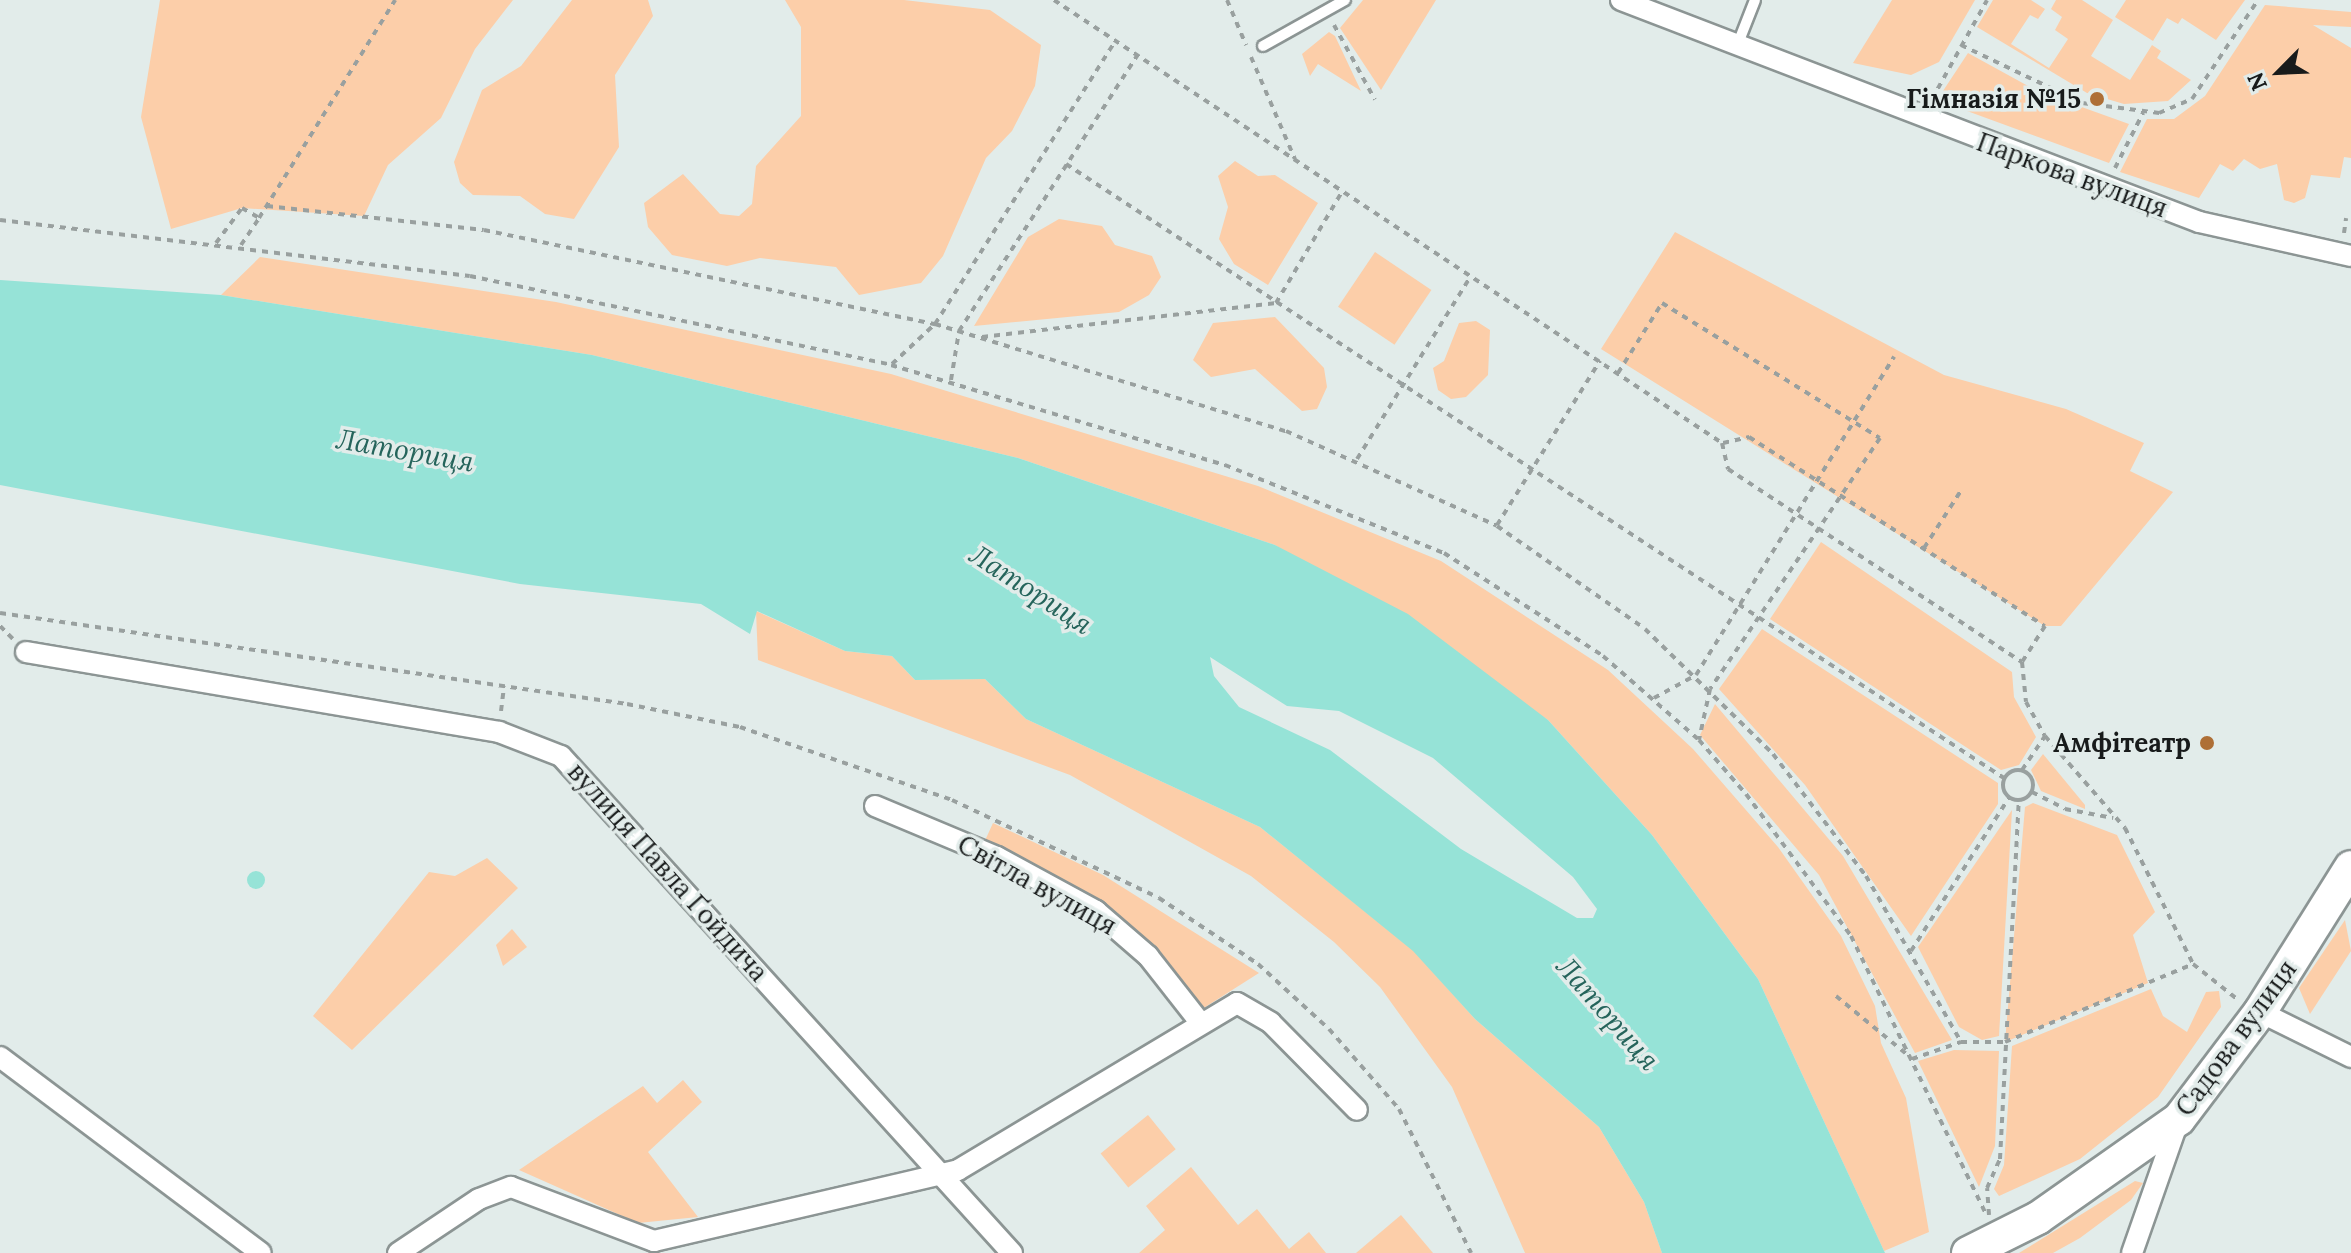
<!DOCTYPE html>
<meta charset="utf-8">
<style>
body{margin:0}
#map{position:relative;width:2351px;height:1253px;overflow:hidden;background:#e2ecea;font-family:Lora,serif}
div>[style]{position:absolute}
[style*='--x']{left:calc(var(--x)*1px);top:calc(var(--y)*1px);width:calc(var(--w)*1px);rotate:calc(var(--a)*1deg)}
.green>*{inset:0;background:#fccea9;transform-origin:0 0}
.water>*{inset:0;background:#96e3d7}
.round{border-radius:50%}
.path>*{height:4px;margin-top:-2px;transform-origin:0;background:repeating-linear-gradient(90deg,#99a09f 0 6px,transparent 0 12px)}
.path>.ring{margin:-2px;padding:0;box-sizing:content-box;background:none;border:4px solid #99a09f;border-radius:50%}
.roads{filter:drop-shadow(2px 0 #8c9594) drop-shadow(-2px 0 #8c9594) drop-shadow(0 2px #8c9594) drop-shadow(0 -2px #8c9594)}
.service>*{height:10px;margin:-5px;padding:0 5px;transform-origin:5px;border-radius:5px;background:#fff}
.minor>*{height:20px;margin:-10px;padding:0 10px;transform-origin:10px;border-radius:10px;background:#fff}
.primary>*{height:32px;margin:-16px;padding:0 16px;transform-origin:16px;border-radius:16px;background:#fff}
.dots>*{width:22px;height:22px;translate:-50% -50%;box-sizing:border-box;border:4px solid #e2ecea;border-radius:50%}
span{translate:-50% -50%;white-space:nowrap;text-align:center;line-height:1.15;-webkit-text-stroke:7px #e2ecea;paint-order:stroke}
.poi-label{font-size:26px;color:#181b1b;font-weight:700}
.right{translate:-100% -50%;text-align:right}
.street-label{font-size:26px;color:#181b1b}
.water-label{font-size:28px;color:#25645b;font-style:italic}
.north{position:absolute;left:2239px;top:32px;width:80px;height:80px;-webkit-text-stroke:6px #e2ecea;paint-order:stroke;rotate:246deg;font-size:22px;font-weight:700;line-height:32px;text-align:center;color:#181b1b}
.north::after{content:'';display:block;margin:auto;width:28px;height:36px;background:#181b1b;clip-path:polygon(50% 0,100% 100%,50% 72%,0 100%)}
</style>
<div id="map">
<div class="green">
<i style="clip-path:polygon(160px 0,513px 0,475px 49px,441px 118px,388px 165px,364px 216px,242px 208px,171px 229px,141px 117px)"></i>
<i style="clip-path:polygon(572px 0,648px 0,653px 16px,615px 75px,619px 147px,574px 219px,545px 214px,520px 196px,473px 195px,460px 183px,454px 162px,482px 90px,521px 66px)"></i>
<i style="clip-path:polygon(785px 0,904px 0,990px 10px,1041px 45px,1035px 86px,1012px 131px,986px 158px,943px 256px,921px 283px,859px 295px,836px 267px,760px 258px,727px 266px,672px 255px,648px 227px,644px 203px,683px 174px,720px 214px,739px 216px,752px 204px,756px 166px,801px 116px,801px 27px)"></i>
<i style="clip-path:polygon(1363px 0,1436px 0,1381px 90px,1340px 28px)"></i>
<i style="clip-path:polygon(1892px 0,1975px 0,1939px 62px,1911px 75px,1853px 63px)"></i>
<i style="clip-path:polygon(1993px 0,2031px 0,2045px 9px,2038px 19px,2030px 15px,2011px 44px,2049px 68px,2068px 39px,2055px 30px,2062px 17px,2051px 9px,2056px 0,2082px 0,2113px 20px,2091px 56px,2130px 80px,2152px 45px,2161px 51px,2157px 58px,2191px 80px,2168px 101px,2124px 104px,2087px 93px,1977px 27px)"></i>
<i style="clip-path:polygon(2126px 0,2245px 0,2216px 40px,2182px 18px,2178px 24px,2167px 18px,2153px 41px,2115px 17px)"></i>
<i style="clip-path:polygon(2265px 5px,2351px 12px,2351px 27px,2313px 25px,2351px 48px,2351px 158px,2344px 157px,2340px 178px,2311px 175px,2305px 198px,2294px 203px,2284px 200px,2277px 164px,2260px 169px,2244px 159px,2233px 171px,2220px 164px,2199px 198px,2120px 172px,2147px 119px,2174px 119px,2205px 96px)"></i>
<i style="clip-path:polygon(1329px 32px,1335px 36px,1361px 91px,1318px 64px,1310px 76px,1302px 54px)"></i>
<i style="clip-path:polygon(1968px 53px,2037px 91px,2129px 124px,2109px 163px,1937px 100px)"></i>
<i style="clip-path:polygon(1235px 161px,1258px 176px,1275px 175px,1318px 203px,1268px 285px,1234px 264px,1219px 239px,1228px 207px,1218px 176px)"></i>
<i style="clip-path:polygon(1059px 219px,1102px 226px,1115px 245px,1152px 256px,1161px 277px,1149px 295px,1119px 312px,974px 326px,1028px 237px)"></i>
<i style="clip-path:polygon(1675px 232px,1944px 375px,2066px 409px,2144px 443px,2130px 471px,2173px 492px,2061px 626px,2045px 626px,1601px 349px)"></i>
<i style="left:1375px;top:252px;width:68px;height:66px;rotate:34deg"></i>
<i style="clip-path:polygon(260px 257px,556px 302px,891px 374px,1258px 486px,1441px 561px,1608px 670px,1693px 749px,1778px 847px,1841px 936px,1875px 1006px,1881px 1043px,1906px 1098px,1929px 1232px,1884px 1251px,1758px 979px,1652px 835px,1548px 720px,1275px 545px,1018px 458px,592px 355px,221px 295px)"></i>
<i style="clip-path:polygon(1275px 317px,1324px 368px,1327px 387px,1317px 409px,1302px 411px,1255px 369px,1211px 377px,1193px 360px,1213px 323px)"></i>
<i style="clip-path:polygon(1476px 321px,1490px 330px,1488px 375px,1466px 397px,1451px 399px,1438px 390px,1433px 368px,1444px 361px,1459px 323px)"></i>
<i style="clip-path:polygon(1821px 542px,2012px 672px,2014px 697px,2036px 737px,2019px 765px,2001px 770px,1770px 619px)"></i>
<i style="clip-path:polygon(756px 611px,845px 651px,892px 656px,915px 680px,985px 679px,1026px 719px,1260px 827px,1414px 951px,1475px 1019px,1599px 1127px,1644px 1202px,1662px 1253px,1525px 1253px,1452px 1087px,1380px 987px,1334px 942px,1251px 876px,1070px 775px,758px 660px)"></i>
<i style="clip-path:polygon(1762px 629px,1998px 783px,1998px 804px,1911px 936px,1805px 785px,1719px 689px)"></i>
<i style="clip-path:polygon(1715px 704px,1843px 856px,1952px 1040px,1915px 1053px,1819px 875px,1700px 735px)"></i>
<i style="clip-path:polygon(2043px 754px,2085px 805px,2085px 809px,2041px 791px,2031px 770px)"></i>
<i style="clip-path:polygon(2033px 803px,2117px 835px,2155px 912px,2133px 935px,2148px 983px,2005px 1042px,2025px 807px)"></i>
<i style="clip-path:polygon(2012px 810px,1999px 1036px,1982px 1040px,1959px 1027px,1918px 947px)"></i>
<i style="clip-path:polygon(993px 823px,1103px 875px,1259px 973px,1199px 1011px,1129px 929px,983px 845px)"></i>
<i style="clip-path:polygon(487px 858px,518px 888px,352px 1050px,313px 1016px,429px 872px,455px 876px)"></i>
<i style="clip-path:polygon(2345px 920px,2351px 951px,2310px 1014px,2299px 988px)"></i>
<i style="clip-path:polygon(512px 929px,527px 947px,503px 966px,496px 945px)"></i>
<i style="clip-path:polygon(2151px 989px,2163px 1016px,2187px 1032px,2206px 992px,2219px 991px,2221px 1007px,2158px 1097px,2080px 1159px,1999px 1196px,1994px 1189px,2004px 1165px,2012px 1046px)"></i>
<i style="clip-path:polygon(1954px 1050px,1999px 1051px,1995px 1146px,1979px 1187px,1918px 1061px)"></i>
<i style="clip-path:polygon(683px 1080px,702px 1102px,648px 1152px,698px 1217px,638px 1223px,519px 1170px,643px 1086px,657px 1103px)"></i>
<i style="left:1148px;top:1115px;width:44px;height:61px;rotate:51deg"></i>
<i style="clip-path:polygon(1191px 1167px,1238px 1225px,1257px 1209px,1289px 1249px,1309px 1232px,1326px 1253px,1139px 1253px,1165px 1230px,1146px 1206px)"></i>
<i style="clip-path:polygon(2135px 1181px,2143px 1183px,2131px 1200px,2080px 1238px,2053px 1253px,2019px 1253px)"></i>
<i style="clip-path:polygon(1401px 1215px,1433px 1253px,1356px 1253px)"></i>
</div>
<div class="water">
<i style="clip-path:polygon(evenodd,0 280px,221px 295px,592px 355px,1018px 458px,1275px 545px,1408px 614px,1548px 720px,1652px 835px,1758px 979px,1885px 1253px,1662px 1253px,1644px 1202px,1599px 1127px,1475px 1019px,1413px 951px,1260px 827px,1026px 719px,985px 679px,915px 680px,892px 656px,845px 651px,757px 611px,750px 634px,701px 604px,520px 584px,0 485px,0 280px,1210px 657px,1287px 706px,1339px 711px,1433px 758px,1573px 877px,1597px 909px,1593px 918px,1577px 918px,1461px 849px,1330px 750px,1239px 707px,1214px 676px,1210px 657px)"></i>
<i class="round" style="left:247px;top:871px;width:18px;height:18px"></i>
</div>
<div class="path">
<i style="--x:1054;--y:0;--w:802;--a:33.55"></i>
<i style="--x:1722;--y:443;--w:27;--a:77"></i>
<i style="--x:1728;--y:469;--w:352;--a:33.3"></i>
<i style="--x:2022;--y:662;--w:40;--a:84.3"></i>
<i style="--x:2026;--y:702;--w:39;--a:61"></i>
<i style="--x:2045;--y:736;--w:122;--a:49"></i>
<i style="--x:2125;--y:828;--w:152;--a:63.4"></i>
<i style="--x:2193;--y:964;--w:56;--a:38.5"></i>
<i style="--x:1227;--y:0;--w:49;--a:67.1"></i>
<i style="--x:1334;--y:25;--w:85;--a:61.3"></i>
<i style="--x:1961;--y:45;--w:134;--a:25.6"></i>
<i style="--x:2082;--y:103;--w:78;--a:7.4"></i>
<i style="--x:2159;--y:113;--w:36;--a:-23"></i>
<i style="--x:2192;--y:99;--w:119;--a:-56.3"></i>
<i style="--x:1251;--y:57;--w:111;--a:66.7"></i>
<i style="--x:1932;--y:99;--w:113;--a:-60.9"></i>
<i style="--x:1066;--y:164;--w:1121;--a:33.21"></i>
<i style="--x:2115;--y:168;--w:62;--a:-63"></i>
<i style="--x:267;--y:206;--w:218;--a:6.3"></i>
<i style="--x:484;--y:230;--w:461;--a:11.8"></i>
<i style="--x:935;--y:324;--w:367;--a:17"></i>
<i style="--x:1286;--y:431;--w:231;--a:24.2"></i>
<i style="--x:1497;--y:526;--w:180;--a:34.8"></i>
<i style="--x:1645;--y:629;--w:179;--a:44.3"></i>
<i style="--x:1773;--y:754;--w:153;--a:52.7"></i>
<i style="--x:1866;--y:876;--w:191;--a:60.2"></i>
<i style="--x:0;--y:220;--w:473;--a:6.8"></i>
<i style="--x:470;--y:276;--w:430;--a:11.9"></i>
<i style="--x:891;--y:365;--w:349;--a:16.7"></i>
<i style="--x:1225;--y:465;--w:236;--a:21.9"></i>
<i style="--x:1444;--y:553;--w:189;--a:32.9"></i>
<i style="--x:1603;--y:656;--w:128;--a:41.2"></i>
<i style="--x:1699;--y:740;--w:72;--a:49"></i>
<i style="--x:1746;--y:794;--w:177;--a:53.5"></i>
<i style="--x:1851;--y:936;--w:311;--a:64.1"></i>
<i style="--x:2344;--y:233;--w:15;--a:-82"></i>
<i style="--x:216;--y:243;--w:44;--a:-53.4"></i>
<i style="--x:242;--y:208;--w:20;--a:30"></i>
<i style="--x:259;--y:218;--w:257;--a:-58"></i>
<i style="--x:241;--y:245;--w:32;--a:-56"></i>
<i style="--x:982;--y:337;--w:296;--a:-6.6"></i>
<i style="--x:1276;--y:303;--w:129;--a:-59.3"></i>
<i style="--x:892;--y:364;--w:59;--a:-42.9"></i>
<i style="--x:935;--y:324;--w:335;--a:-57.5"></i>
<i style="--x:1618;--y:373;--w:83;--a:-57.8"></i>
<i style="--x:1662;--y:303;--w:256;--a:31.8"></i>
<i style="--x:1880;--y:438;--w:303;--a:124.1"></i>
<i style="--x:1710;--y:689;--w:52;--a:102.2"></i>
<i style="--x:951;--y:380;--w:50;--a:-80.7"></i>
<i style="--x:959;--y:331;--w:328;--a:-57.1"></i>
<i style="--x:1723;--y:443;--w:27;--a:-13"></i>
<i style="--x:1749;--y:437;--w:351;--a:32.6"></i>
<i style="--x:2045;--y:626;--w:43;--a:122.6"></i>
<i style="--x:1357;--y:459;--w:212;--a:-58.1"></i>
<i style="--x:1497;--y:525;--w:194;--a:-57.9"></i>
<i style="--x:1924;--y:548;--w:70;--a:-57.2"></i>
<i style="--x:0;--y:613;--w:634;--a:8.26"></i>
<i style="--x:627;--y:704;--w:115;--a:11.5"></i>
<i style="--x:740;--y:727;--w:224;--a:19"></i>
<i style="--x:952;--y:800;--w:229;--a:25.3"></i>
<i style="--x:1159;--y:898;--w:119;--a:33.7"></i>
<i style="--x:1258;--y:964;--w:96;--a:42.5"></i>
<i style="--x:1329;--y:1029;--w:106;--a:48.8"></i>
<i style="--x:1399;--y:1109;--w:161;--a:63.4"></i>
<i style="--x:0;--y:626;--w:18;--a:45"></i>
<i style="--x:1654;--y:698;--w:48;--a:-28.7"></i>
<i style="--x:1696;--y:675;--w:375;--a:-58.1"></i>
<i style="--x:501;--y:711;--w:25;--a:-83"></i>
<i class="ring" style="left:2003px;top:770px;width:26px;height:26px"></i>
<i style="--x:2022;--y:770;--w:41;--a:-55.9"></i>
<i style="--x:2032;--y:792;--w:37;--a:27"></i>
<i style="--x:2065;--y:809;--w:49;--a:10.6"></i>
<i style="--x:1911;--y:951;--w:182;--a:-57.4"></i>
<i style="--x:1836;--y:996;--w:96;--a:39.5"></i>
<i style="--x:1912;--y:1059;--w:52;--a:-19.1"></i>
<i style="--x:1961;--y:1042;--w:44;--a:0"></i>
<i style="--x:2005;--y:1042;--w:204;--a:-22.5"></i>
<i style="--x:1989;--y:1215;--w:27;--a:-94"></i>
<i style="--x:1987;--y:1188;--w:32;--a:-66"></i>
<i style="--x:2000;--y:1159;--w:359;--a:-87"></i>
</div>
<div class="roads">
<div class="service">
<i style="--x:1263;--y:46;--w:94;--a:-29.3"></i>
<i style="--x:1737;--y:46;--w:49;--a:-68.6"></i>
</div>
<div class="minor">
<i style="--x:1621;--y:0;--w:619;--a:21.01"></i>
<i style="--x:2199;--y:222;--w:156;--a:12.6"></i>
<i style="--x:26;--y:652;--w:480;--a:9.6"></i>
<i style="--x:499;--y:732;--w:66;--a:21.2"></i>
<i style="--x:561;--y:756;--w:671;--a:47.78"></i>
<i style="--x:875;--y:806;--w:132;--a:22.7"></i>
<i style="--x:997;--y:857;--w:113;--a:28.6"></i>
<i style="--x:1096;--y:911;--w:69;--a:40.9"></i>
<i style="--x:1148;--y:956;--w:83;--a:51.9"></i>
<i style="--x:2260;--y:1012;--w:102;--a:26.3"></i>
<i style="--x:0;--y:1057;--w:326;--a:36.9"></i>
<i style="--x:398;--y:1253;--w:97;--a:-33.7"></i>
<i style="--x:479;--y:1199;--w:34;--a:-21"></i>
<i style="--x:511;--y:1187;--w:153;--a:20.7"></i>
<i style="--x:654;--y:1241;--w:312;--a:-13.1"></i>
<i style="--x:958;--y:1170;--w:325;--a:-30.9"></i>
<i style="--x:1237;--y:1003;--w:39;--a:30"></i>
<i style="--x:1271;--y:1023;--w:122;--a:45.3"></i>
<i style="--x:2132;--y:1253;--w:142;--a:-70.7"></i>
</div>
<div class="primary">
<i style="--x:1968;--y:1253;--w:78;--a:-26.6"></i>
<i style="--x:2038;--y:1218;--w:172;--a:-35.1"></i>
<i style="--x:2179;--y:1119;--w:134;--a:-52.9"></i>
<i style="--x:2260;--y:1012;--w:171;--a:-57.9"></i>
</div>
</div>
<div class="dots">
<i style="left:2097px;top:99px;background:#ae6f36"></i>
<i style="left:2207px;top:743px;background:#ae6f36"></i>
</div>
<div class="poi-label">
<span class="right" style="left:2081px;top:99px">Гімназія №15</span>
<span class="right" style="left:2191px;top:743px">Амфітеатр</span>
</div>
<div class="street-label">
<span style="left:2072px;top:175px;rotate:20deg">Паркова вулиця</span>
<span style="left:668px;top:872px;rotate:48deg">вулиця Павла Ґойдича</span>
<span style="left:1037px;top:885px;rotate:29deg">Світла вулиця</span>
<span style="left:2236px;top:1038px;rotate:-54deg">Садова вулиця</span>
</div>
<div class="water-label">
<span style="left:405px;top:450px;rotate:10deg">Латориця</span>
<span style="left:1031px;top:589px;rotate:33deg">Латориця</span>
<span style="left:1608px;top:1013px;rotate:49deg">Латориця</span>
</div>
<div class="north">N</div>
</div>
